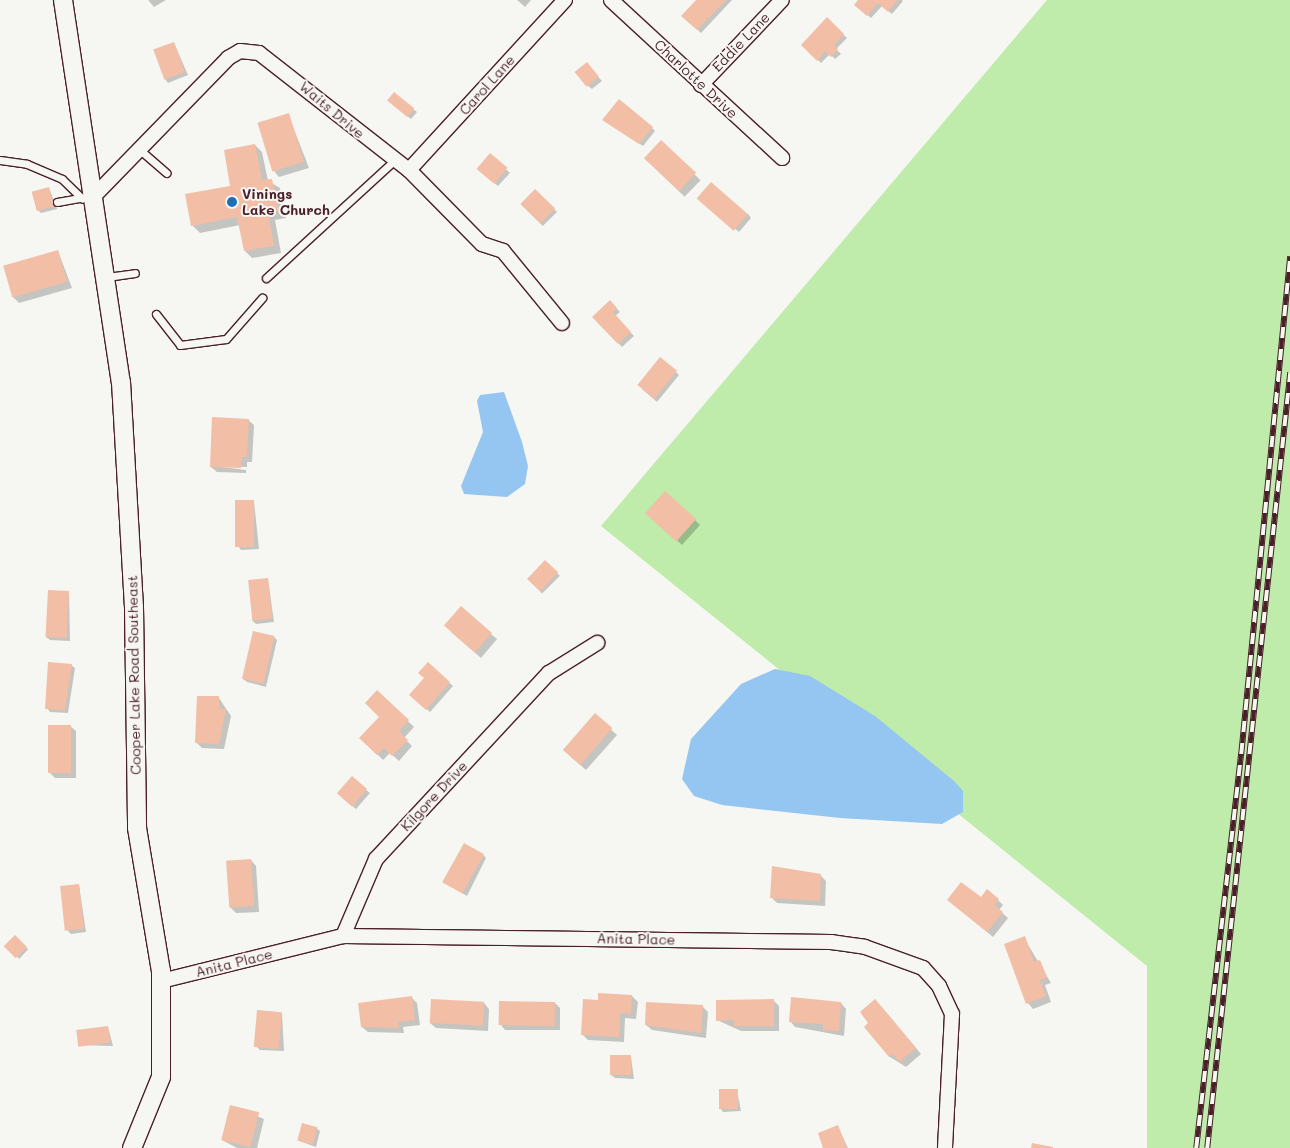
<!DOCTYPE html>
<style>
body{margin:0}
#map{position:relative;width:1290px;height:1148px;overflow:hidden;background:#f6f6f2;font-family:Mali,sans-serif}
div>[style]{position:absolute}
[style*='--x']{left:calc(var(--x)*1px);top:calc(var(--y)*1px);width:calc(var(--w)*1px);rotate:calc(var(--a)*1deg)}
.green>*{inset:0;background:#bfecaa}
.water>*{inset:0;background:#95c6f1}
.shadow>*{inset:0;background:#0003;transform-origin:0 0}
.building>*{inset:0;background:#f3bea6;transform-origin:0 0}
.roads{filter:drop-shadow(1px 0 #4a1f2b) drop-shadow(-1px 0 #4a1f2b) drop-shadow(0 1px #4a1f2b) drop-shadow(0 -1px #4a1f2b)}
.service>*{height:7px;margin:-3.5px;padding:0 3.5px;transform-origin:3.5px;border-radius:3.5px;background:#f6f6f2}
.minor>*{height:14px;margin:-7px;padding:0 7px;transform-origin:7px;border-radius:7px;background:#f6f6f2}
.tertiary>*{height:18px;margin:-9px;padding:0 9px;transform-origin:9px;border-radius:9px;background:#f6f6f2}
.rail>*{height:5.5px;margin-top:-2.75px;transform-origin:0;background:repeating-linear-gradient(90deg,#f6f6f2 0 11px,#4a1f2b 0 22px);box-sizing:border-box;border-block:1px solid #4a1f2b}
.dots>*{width:14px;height:14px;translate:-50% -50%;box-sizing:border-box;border:2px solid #f6f6f2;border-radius:50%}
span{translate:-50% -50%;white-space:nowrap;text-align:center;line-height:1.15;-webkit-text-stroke:4px #f6f6f2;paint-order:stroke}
.street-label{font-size:14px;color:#4a1f2b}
.poi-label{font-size:14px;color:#4a1f2b;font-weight:700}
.left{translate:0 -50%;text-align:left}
</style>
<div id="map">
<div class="green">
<i style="clip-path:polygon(1047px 0,1290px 0,1290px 1148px,1147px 1148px,1147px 966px,601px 526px)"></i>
</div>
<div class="water">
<i style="clip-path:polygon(504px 392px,522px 442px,528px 466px,525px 484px,507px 497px,464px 494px,461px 486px,483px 432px,477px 401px,480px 395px)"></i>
<i style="clip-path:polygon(775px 669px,810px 676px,875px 716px,954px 781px,963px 791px,963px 812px,942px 824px,840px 818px,722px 805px,694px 796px,682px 779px,691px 739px,741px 684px)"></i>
</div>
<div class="shadow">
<i style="clip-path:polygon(148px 0,166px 0,154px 7px)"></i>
<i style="clip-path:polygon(517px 0,531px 0,525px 7px)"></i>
<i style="clip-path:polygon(698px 0,732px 0,701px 33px,683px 16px)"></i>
<i style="clip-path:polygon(860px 0,902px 0,903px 1px,892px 14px,882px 6px,871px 18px,856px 5px)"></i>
<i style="clip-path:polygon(827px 19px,847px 38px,836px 49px,841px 54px,835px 59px,830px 54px,821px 63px,802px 45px)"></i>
<i style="clip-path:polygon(174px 43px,188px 75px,168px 83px,165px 79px)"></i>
<i style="clip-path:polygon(590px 68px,602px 81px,592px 89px,588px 86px)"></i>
<i style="clip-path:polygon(392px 104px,413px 109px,417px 112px,411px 119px)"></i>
<i style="clip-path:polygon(288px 114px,309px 168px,279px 177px,274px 171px)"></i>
<i style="clip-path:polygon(604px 120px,652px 128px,655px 131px,643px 146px)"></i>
<i style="left:661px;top:142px;width:55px;height:23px;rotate:44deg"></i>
<i style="clip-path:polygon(255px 145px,262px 152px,268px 181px,280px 188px,286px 218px,275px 220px,281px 253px,252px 258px,245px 251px,240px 225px,200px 233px,192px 225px,232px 187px)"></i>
<i style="clip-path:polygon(490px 155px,510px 173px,498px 186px,481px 172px)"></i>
<i style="clip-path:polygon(49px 188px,57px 209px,41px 213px,38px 210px)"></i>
<i style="left:535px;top:190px;width:31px;height:20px;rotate:45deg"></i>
<i style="clip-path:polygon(702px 202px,748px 214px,751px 218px,739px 232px)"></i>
<i style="clip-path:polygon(58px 251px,72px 288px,19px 303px,13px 297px)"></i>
<i style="clip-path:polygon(610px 302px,620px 312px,615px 316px,634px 336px,622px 347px,594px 317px)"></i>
<i style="clip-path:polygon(676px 372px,679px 375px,657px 402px,642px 389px)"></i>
<i style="clip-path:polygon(248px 420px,254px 425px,252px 462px,247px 462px,247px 467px,215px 466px,246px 470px,246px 473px,217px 472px,211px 467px)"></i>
<i style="clip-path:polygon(254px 501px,259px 549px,241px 550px,238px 546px)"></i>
<i style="clip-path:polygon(652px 518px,695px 520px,700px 525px,682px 545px)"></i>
<i style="left:545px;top:561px;width:21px;height:25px;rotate:45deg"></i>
<i style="clip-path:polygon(268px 579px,274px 622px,256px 624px,252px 620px)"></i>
<i style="clip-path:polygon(69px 592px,70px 641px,50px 640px,46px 637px)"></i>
<i style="clip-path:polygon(451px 632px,491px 634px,497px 639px,481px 658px)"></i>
<i style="clip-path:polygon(274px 637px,277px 640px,266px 687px,247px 682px,243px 679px)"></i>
<i style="clip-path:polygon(428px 664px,453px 686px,430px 712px,410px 695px,425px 678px)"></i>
<i style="clip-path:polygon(71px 665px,75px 668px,68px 713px,50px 712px,47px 708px)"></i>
<i style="clip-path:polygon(377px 692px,414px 727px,404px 738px,412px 746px,399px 761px,390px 753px,383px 760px,361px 738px,381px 717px)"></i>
<i style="clip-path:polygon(219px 698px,231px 716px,224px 749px,202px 748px,197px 743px)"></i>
<i style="clip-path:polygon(595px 715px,617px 735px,586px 770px,570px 756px)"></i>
<i style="clip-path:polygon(70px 726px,76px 731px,76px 778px,55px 778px,49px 772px)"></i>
<i style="clip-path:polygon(366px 790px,370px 793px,356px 809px,342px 798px)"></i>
<i style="clip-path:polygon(483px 855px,486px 858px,467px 896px,445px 883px)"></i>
<i style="clip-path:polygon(251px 860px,256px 866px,259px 912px,236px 913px,231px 908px)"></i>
<i style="clip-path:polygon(821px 876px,826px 881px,825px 906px,777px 903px,772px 898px)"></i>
<i style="clip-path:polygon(79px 885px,86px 932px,71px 934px,68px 931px)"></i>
<i style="clip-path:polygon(981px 899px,998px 900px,1003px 905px,999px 910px,1008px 918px,993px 937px,954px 905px)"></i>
<i style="left:15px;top:937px;width:18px;height:13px;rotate:43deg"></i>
<i style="clip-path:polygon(1024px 938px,1051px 983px,1045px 985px,1051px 1002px,1033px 1009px,1028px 1003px)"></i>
<i style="clip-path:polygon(632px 996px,638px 1002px,636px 1019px,625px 1018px,624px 1042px,588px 1040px,583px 1035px,599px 1001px)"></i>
<i style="clip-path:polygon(412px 998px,417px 1003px,420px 1025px,403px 1027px,404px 1033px,368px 1032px,362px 1027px)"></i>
<i style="clip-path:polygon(773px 1000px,779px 1006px,779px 1031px,741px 1031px,717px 1020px)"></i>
<i style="clip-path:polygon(484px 1003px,489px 1009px,488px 1031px,436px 1028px,430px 1023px)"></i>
<i style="clip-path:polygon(555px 1003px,560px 1008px,560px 1030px,505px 1030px,500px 1024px)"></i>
<i style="clip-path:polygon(841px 1003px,846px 1009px,844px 1036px,795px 1027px,790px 1021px)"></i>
<i style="clip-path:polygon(702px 1006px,708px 1012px,706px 1038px,652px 1030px,646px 1025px)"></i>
<i style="clip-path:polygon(881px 1006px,921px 1054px,906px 1067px,890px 1057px,865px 1027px)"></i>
<i style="clip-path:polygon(282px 1013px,284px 1051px,260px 1050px,256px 1046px)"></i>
<i style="clip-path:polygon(108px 1027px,113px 1046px,79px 1045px)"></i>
<i style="clip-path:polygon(631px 1057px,634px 1079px,615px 1078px,611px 1075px)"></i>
<i style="clip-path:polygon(737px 1090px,741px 1111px,723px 1112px,720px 1108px)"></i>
<i style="clip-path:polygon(231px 1106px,264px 1119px,257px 1148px,237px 1148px,222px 1140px)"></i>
<i style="clip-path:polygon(838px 1127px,848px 1148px,825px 1148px)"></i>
<i style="clip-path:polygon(316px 1128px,320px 1131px,316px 1147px,299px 1141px)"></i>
</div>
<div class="building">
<i style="clip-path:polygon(696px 0,726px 0,697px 30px,681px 16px)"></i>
<i style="clip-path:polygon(858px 0,898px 0,888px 12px,878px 3px,867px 16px,854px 5px)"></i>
<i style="clip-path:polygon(827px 17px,844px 34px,834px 45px,838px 49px,831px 57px,825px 51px,817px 61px,801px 45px)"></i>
<i style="left:174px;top:42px;width:32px;height:22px;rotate:70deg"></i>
<i style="left:587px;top:62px;width:19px;height:16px;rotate:51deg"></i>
<i style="left:394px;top:92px;width:26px;height:11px;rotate:39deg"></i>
<i style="clip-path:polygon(619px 99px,653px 127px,639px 144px,602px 120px)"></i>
<i style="left:289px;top:113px;width:51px;height:33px;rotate:73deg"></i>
<i style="left:661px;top:140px;width:48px;height:25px;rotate:43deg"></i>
<i style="clip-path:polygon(255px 144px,262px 180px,272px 179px,279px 211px,268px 213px,274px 246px,244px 251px,237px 217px,191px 226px,185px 194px,230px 186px,224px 150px)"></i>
<i style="left:490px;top:153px;width:23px;height:21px;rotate:40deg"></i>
<i style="left:711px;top:182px;width:49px;height:22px;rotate:41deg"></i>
<i style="left:49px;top:187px;width:20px;height:18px;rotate:75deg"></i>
<i style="left:535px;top:189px;width:28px;height:21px;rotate:44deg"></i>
<i style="left:58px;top:250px;width:33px;height:57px;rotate:74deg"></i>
<i style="clip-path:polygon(610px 300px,617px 308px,613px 312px,631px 332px,618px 344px,592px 317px)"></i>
<i style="left:660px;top:357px;width:22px;height:36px;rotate:39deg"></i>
<i style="clip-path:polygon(212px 417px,249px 419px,247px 457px,242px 457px,241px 468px,210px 467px)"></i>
<i style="left:665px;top:491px;width:42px;height:30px;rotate:42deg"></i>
<i style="left:235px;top:500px;width:19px;height:47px"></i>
<i style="left:545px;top:560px;width:18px;height:26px;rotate:43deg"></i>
<i style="left:268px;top:578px;width:41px;height:20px;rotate:84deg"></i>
<i style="left:48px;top:590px;width:21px;height:47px;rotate:3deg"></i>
<i style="left:461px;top:606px;width:41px;height:26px;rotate:41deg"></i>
<i style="left:253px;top:631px;width:22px;height:49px;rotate:13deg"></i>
<i style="clip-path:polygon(48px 662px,72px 664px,65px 710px,45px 709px)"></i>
<i style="clip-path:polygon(428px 662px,450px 682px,426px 710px,409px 695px,424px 678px,418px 673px)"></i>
<i style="clip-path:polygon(377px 690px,409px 720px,399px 731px,408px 740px,392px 756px,384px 748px,377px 755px,359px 738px,379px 717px,365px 703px)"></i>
<i style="clip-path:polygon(197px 696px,219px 696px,219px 709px,226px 709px,219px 744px,195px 743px)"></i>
<i style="left:595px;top:713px;width:23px;height:49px;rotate:41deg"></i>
<i style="left:48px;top:725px;width:23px;height:48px"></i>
<i style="left:352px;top:776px;width:20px;height:23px;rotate:41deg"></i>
<i style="left:464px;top:843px;width:23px;height:45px;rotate:29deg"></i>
<i style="left:251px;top:859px;width:47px;height:25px;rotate:86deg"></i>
<i style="clip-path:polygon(772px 866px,821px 874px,820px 901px,770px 898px)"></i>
<i style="clip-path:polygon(961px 882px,981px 897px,987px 889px,999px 899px,994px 905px,1003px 912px,987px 932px,947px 900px)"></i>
<i style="left:79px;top:884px;width:45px;height:19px;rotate:84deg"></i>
<i style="left:15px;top:935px;width:17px;height:16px;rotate:45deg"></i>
<i style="clip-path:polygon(1025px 936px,1034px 962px,1040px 960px,1047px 977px,1040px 980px,1046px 996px,1026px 1004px,1004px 944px)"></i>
<i style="clip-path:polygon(598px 993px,632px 995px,631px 1014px,620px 1013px,619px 1037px,581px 1035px,583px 999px,598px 1000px)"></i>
<i style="clip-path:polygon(412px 996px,415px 1020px,398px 1022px,399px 1028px,361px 1027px,358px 1003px)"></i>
<i style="clip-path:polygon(791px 997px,841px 1002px,839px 1031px,823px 1030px,823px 1024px,789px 1022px)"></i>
<i style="left:431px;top:999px;width:53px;height:24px;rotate:3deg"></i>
<i style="clip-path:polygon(774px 999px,774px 1026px,734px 1026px,734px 1020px,716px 1021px,716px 1000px)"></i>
<i style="clip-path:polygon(875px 999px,916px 1048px,899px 1062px,893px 1054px,889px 1057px,864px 1027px,868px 1023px,860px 1012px)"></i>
<i style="left:499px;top:1001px;width:56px;height:24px;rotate:1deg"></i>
<i style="clip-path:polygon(646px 1002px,703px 1005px,701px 1033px,645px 1025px)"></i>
<i style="left:257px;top:1010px;width:25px;height:37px;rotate:5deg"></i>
<i style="left:108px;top:1026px;width:17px;height:32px;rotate:83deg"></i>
<i style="left:610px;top:1055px;width:21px;height:20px"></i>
<i style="left:719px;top:1089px;width:19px;height:20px"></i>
<i style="left:230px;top:1105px;width:30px;height:36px;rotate:14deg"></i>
<i style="left:302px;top:1123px;width:16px;height:18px;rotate:15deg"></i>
<i style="clip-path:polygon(838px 1125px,847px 1148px,823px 1148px,818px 1133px)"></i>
<i style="clip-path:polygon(1032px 1143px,1053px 1147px,1053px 1148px,1031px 1148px)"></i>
</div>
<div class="roads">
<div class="service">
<i style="--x:140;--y:150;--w:35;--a:41"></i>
<i style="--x:0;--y:160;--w:27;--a:8"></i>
<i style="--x:27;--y:164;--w:38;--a:23"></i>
<i style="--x:62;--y:179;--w:28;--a:44"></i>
<i style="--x:57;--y:202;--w:28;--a:-10"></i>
<i style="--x:107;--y:277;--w:28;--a:-8"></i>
<i style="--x:266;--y:278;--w:175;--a:-42.5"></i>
<i style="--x:156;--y:314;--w:39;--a:52"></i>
<i style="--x:180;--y:345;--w:46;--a:-7.4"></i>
<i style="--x:226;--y:339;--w:55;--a:-48.7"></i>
</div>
<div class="minor">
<i style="--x:611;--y:0;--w:233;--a:42.7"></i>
<i style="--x:701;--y:85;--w:117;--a:-46.4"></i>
<i style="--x:409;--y:170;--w:231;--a:-47.5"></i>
<i style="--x:95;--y:195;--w:191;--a:-45.8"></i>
<i style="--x:228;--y:58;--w:14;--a:-30"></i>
<i style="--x:240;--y:51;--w:19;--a:6"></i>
<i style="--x:259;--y:53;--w:190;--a:38"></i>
<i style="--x:409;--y:170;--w:104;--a:45.4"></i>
<i style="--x:482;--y:244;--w:22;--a:18"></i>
<i style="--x:503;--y:251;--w:93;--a:50.7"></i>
<i style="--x:343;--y:936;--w:84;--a:-66.8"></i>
<i style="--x:376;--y:859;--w:254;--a:-47.1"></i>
<i style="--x:549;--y:673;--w:57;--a:-32"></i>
<i style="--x:161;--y:981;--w:187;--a:-13.9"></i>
<i style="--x:343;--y:936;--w:488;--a:0.7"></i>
<i style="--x:831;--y:942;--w:34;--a:8"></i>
<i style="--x:865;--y:947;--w:62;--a:19.9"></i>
<i style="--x:923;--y:968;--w:24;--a:48"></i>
<i style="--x:939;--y:986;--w:31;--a:65"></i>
<i style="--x:952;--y:1014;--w:134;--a:93"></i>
</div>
<div class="tertiary">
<i style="--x:63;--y:0;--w:386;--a:81.4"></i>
<i style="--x:121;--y:382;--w:225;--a:86.7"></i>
<i style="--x:134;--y:607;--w:221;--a:89.2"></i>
<i style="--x:137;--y:828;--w:145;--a:80.5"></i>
<i style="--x:161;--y:971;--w:106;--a:90"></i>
<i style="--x:161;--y:1077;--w:77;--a:112.2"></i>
</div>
</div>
<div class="rail">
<i style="--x:1196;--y:1148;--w:397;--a:-83.5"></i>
<i style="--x:1241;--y:754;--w:500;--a:-84.38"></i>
<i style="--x:1207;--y:1148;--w:780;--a:-83.89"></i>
</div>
<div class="dots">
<i style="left:232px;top:202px;background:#1f6fb2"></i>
</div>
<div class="street-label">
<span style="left:741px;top:42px;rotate:-46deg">Eddie Lane</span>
<span style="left:696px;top:79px;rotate:43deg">Charlotte Drive</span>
<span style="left:487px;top:85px;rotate:-48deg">Carol Lane</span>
<span style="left:332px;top:110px;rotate:40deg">Waits Drive</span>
<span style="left:134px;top:675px;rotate:-91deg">Cooper Lake Road Southeast</span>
<span style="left:434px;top:796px;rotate:-47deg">Kilgore Drive</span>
<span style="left:636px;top:939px;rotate:1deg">Anita Place</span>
<span style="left:234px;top:963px;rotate:-14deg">Anita Place</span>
</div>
<div class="poi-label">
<span class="left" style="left:242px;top:202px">Vinings<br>Lake Church</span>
</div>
</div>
